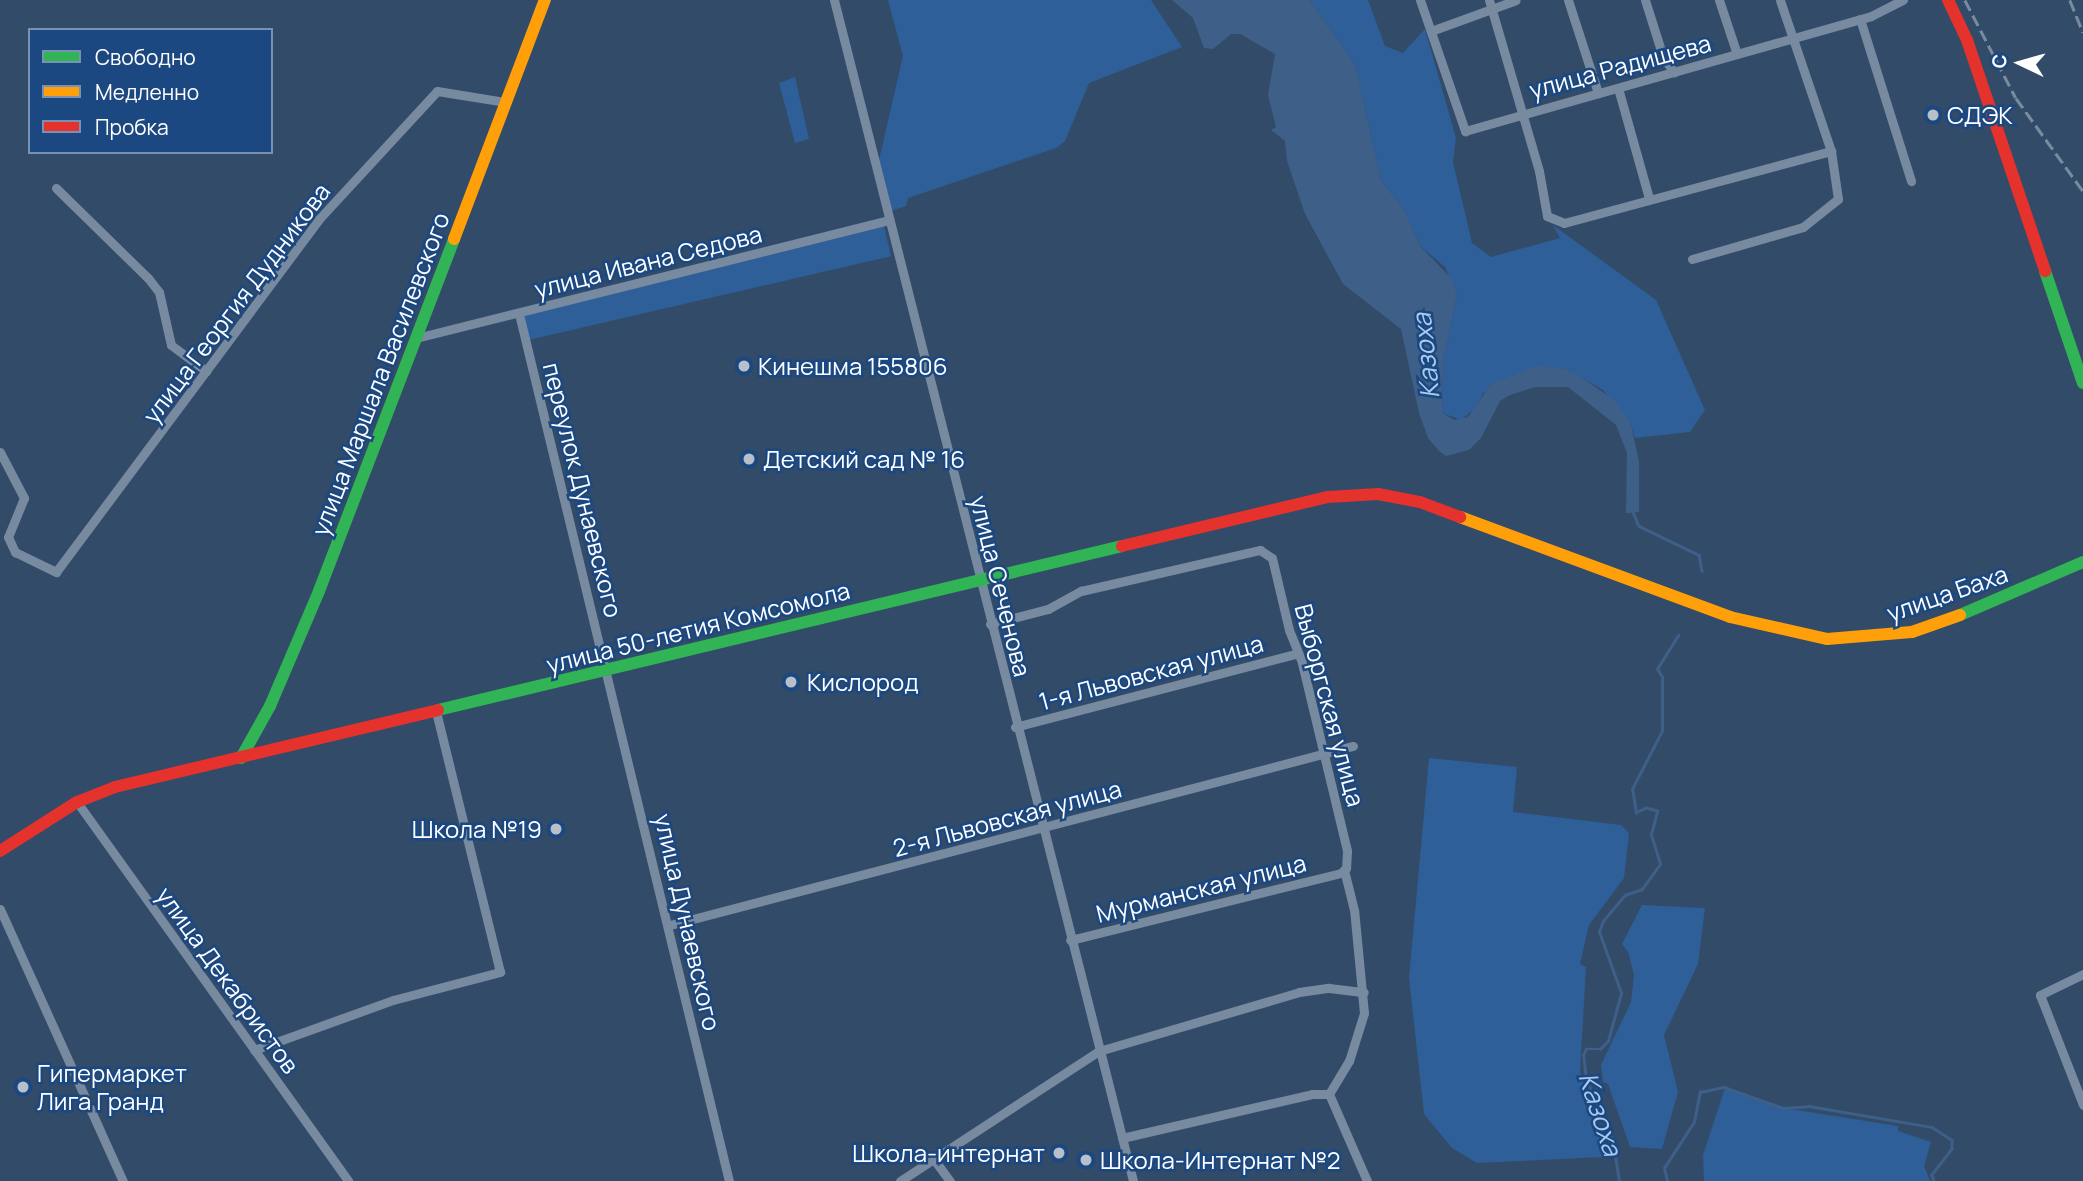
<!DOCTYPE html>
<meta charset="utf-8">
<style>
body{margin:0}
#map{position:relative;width:2083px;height:1181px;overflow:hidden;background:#324b69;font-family:Manrope,sans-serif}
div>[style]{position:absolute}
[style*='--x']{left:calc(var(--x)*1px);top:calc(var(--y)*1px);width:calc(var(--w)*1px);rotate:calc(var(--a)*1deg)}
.green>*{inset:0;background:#2e5f98;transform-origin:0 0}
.water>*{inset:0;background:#3e5f88}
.stream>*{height:2.5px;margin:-1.25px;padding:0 1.25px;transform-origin:1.25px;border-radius:1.25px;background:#3e5f88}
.street>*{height:9px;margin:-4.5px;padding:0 4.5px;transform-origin:4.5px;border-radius:4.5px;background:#788a9f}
.fast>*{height:12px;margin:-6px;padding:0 6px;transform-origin:6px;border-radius:6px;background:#30b455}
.slow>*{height:12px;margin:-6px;padding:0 6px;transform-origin:6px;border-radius:6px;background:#ff9f0a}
.jam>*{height:12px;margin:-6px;padding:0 6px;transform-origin:6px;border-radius:6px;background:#e5322d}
.rail>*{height:2.5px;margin-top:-1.25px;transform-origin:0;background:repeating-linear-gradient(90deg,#798b9f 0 12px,transparent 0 17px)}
.dots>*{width:19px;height:19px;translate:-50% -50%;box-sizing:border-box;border:4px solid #1b4880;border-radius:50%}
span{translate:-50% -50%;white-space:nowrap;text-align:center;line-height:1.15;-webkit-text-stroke:5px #1b4880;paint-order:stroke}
.street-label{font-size:24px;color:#fff}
.poi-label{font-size:24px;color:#fff}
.left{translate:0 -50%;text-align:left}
.right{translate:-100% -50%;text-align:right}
.water-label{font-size:26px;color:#a9cbf2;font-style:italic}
.legend{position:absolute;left:28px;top:28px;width:245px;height:126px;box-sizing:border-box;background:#1b4880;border:2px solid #7691b3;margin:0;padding:9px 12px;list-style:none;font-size:21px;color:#fff}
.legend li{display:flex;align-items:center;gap:14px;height:35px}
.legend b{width:35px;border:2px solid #7691b3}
.north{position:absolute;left:1985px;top:28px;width:70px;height:70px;-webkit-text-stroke:5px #1b4880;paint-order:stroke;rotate:275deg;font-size:19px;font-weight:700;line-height:28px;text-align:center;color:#fff}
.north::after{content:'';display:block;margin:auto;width:24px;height:32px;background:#fff;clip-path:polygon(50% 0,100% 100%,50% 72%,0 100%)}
</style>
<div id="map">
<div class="green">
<i style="clip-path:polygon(888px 0,1151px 0,1182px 47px,1089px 83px,1065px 141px,1056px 148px,908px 198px,906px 206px,891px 211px,879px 160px,903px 56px)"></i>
<i style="clip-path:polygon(1310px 0,1368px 0,1385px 46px,1403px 53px,1425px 29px,1456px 138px,1453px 162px,1472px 243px,1491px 257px,1560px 238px,1553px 225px,1656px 300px,1705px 410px,1690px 432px,1635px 438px,1631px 424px,1603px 390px,1565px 369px,1483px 393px,1477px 407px,1461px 420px,1442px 413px,1443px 362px,1457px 295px,1445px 267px,1420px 246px,1405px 211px,1381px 180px,1355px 65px)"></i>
<i style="clip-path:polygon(795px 77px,809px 139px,795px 143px,779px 83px)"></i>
<i style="left:884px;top:226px;width:31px;height:371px;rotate:77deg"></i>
<i style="clip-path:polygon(1429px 758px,1517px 767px,1513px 812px,1621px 825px,1629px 833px,1624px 878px,1589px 925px,1580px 964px,1586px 967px,1580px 1072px,1593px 1108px,1603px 1157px,1477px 1163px,1452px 1148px,1424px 1114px,1409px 978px)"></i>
<i style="clip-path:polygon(1642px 905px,1705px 908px,1698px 964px,1664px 1035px,1678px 1092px,1662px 1149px,1630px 1147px,1608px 1084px,1603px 1082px,1601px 1065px,1631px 1002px,1634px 975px,1628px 952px,1622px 944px)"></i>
<i style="clip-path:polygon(1725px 1088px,1790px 1109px,1898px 1126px,1898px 1131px,1931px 1142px,1924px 1166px,1930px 1181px,1704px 1181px,1703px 1155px)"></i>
</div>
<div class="water">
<i style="clip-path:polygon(1172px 0,1310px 0,1355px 65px,1381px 180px,1405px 211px,1420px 246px,1451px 278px,1457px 295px,1443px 362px,1442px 413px,1455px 420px,1468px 417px,1491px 384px,1535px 366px,1565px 369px,1579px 376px,1613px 399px,1631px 424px,1639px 462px,1639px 512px,1626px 513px,1627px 453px,1616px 425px,1568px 387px,1535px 387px,1510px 395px,1500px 401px,1481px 438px,1469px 450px,1446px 456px,1439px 451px,1428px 438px,1419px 413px,1401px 329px,1343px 284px,1305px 214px,1287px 161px,1285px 141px,1271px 130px,1276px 127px,1268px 95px,1275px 54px,1240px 34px,1231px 34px,1213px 49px,1204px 48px,1193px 18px)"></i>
</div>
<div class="stream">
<i style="--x:1633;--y:512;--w:15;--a:67"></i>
<i style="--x:1639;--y:526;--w:67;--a:25.8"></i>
<i style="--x:1699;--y:555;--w:16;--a:79"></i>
<i style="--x:1619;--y:1181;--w:39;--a:-99"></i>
<i style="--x:1613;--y:1142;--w:69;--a:-113.2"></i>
<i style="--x:1586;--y:1079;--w:24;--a:-97"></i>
<i style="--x:1583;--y:1055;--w:7;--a:-63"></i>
<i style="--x:1586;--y:1049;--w:14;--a:0"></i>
<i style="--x:1600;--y:1049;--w:11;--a:-45"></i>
<i style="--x:1608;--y:1041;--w:50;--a:-74.8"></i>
<i style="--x:1621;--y:993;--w:65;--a:-109.8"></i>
<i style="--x:1599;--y:932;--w:12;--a:-70"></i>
<i style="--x:1603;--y:921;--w:34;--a:-50"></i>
<i style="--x:1625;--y:895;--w:18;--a:-19"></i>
<i style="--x:1642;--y:889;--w:31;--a:-54"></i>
<i style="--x:1660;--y:864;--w:31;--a:-107"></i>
<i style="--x:1651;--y:834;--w:24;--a:-75"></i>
<i style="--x:1657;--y:811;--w:11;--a:-165"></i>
<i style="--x:1646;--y:808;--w:11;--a:153"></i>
<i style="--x:1636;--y:813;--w:24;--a:-99"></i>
<i style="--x:1632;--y:789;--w:65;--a:-62.7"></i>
<i style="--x:1662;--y:731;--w:54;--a:-90"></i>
<i style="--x:1662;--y:677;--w:9;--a:-122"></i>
<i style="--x:1657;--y:669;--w:40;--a:-58"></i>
<i style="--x:1667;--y:1181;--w:13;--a:-103"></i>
<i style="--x:1664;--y:1168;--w:55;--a:-56.9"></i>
<i style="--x:1694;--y:1122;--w:31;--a:-79"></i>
<i style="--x:1700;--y:1092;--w:25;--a:-12"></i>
<i style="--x:1724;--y:1087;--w:63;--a:19.6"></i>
<i style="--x:1783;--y:1108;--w:26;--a:-4"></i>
<i style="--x:1809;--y:1106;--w:125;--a:9.7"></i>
<i style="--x:1932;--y:1127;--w:24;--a:33"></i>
<i style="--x:1952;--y:1140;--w:9;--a:90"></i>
<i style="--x:1952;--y:1149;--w:33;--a:128"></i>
<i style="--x:1932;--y:1175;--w:6;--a:72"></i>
</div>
<div class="street">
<i style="--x:834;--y:0;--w:1218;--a:75.79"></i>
<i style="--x:1420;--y:0;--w:139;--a:71"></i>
<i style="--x:1465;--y:131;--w:422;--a:-15.8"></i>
<i style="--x:1871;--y:16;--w:36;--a:-27"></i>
<i style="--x:1489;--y:0;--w:178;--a:73.7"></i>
<i style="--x:1539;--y:171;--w:46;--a:79.9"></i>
<i style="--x:1547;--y:216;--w:18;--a:22"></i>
<i style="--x:1564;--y:223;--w:277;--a:-15.1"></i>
<i style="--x:1831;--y:151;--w:159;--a:-108.7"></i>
<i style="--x:1568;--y:0;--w:98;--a:72.1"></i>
<i style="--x:1645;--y:0;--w:60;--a:72.5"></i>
<i style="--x:1663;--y:57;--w:19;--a:54"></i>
<i style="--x:1719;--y:0;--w:57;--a:71.6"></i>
<i style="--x:1860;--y:19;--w:170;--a:72.5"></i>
<i style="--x:1431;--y:31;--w:90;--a:-20"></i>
<i style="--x:1618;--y:88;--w:114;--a:74.3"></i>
<i style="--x:56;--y:188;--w:129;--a:44.4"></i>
<i style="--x:148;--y:278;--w:18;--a:52"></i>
<i style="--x:159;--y:292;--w:54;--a:77.2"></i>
<i style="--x:171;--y:345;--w:44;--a:36.6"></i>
<i style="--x:1692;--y:259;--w:116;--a:-16.1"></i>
<i style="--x:1803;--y:227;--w:45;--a:-38.7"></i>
<i style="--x:1838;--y:199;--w:49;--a:-98.3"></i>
<i style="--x:520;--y:318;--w:888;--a:76.39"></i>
<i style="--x:416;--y:338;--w:488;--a:-14"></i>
<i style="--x:0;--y:452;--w:52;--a:62.4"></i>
<i style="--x:24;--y:498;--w:42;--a:112.3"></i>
<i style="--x:8;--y:537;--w:17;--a:65"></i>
<i style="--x:15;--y:552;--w:46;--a:26"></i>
<i style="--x:56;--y:572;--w:440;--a:-53.3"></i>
<i style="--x:319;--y:219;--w:174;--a:-47.3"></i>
<i style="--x:437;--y:91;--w:70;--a:9.1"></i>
<i style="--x:990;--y:624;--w:60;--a:-14.5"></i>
<i style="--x:1048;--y:609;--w:38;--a:-29"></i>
<i style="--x:1081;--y:591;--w:184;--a:-12.9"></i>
<i style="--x:1260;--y:550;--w:14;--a:34"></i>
<i style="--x:1272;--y:558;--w:74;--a:76.7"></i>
<i style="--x:1289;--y:630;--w:31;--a:68"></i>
<i style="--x:1301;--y:659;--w:197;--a:76.5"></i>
<i style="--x:1347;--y:851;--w:17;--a:93"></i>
<i style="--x:1346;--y:868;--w:7;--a:135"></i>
<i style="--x:1341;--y:873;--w:279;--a:166.1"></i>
<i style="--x:1015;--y:727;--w:290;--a:-14.6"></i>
<i style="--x:77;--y:802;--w:466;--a:54.4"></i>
<i style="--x:0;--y:909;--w:299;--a:65.7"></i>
<i style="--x:670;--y:925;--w:706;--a:-14.69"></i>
<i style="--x:2083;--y:974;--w:48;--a:154"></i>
<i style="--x:2040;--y:995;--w:118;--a:68.6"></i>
<i style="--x:254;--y:1050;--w:148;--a:-19.8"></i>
<i style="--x:393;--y:1000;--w:111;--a:-14.7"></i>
<i style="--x:500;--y:972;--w:268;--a:-103.8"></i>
<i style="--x:1329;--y:1094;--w:39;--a:-59"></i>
<i style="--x:1349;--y:1061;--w:50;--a:-72.6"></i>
<i style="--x:1364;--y:1013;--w:103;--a:-95.5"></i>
<i style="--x:1354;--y:910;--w:41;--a:-104"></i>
<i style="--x:1329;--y:1094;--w:95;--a:66.4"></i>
<i style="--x:1122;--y:1138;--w:195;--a:-13"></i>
<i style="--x:1312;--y:1094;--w:17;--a:0"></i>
<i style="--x:933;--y:1158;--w:29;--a:54"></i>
<i style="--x:900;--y:1181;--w:238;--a:-33.2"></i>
<i style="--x:1099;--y:1051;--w:209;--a:-16.4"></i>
<i style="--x:1299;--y:992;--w:30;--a:-8"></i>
<i style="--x:1329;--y:988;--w:35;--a:7"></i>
</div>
<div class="fast">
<i style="--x:2045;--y:271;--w:118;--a:71.3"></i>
<i style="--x:1960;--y:615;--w:134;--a:-23.3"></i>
<i style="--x:438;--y:710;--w:703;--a:-13.48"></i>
<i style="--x:241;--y:758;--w:60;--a:-60.9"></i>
<i style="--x:270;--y:706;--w:125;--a:-66.9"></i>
<i style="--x:319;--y:591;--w:377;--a:-69"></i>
</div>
<div class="slow">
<i style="--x:454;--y:239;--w:256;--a:-69.2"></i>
<i style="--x:1460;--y:517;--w:288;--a:20.3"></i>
<i style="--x:1730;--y:617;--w:99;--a:12.8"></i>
<i style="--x:1827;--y:639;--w:85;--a:-4.7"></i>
<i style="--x:1912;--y:632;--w:51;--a:-19.5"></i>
</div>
<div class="jam">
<i style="--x:1948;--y:0;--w:44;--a:64.6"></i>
<i style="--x:1967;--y:40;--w:244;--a:71.3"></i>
<i style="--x:1122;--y:546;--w:212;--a:-13.4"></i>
<i style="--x:1328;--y:497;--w:50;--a:-3.4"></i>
<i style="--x:1378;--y:494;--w:43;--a:10.8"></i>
<i style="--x:1420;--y:502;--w:43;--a:20.6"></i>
<i style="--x:0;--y:851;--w:91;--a:-32.5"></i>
<i style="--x:77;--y:802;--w:41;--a:-21.5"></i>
<i style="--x:115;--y:787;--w:332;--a:-13.4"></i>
</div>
<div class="rail">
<i style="--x:1965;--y:0;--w:110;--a:62.5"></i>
<i style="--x:2016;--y:98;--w:115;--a:54.2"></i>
<i style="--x:2070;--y:0;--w:35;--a:68"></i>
</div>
<div class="dots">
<i style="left:1933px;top:115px;background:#b7c0ca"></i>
<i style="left:744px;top:366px;background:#b7c0ca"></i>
<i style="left:749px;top:459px;background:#b7c0ca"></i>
<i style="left:791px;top:682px;background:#b7c0ca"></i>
<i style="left:556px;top:829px;background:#b7c0ca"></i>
<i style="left:23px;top:1087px;background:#b7c0ca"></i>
<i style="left:1059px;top:1153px;background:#b7c0ca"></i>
<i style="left:1086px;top:1160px;background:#b7c0ca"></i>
</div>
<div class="street-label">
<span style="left:1620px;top:66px;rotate:-15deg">улица Радищева</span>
<span style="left:648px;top:261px;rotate:-14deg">улица Ивана Седова</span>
<span style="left:236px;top:303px;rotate:-53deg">улица Георгия Дудникова</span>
<span style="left:380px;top:374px;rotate:-69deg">улица Маршала Василевского</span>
<span style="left:583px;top:490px;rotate:76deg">переулок Дунаевского</span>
<span style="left:1001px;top:586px;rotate:76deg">улица Сеченова</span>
<span style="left:1947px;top:593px;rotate:-19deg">улица Баха</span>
<span style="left:698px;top:627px;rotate:-14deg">улица 50-летия Комсомола</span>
<span style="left:1151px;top:672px;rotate:-15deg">1-я Львовская улица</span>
<span style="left:1330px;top:705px;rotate:75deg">Выборгская улица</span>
<span style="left:1007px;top:818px;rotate:-15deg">2-я Львовская улица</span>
<span style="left:1201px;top:888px;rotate:-14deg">Мурманская улица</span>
<span style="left:688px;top:922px;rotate:77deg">улица Дунаевского</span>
<span style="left:228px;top:980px;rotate:54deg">улица Декабристов</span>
</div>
<div class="poi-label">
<span class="left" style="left:1947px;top:115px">СДЭК</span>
<span class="left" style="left:758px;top:366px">Кинешма 155806</span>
<span class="left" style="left:763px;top:459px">Детский сад № 16</span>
<span class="left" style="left:807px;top:682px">Кислород</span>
<span class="right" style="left:542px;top:829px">Школа №19</span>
<span class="left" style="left:37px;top:1087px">Гипермаркет<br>Лига Гранд</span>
<span class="right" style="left:1045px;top:1153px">Школа-интернат</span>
<span class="left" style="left:1100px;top:1160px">Школа-Интернат №2</span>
</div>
<div class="water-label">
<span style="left:1426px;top:356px;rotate:-96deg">Казоха</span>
<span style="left:1600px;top:1114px;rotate:72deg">Казоха</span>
</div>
<ul class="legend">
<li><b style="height:9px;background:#30b455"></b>Свободно</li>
<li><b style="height:9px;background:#ff9f0a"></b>Медленно</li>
<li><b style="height:9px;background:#e5322d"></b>Пробка</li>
</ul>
<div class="north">С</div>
</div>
